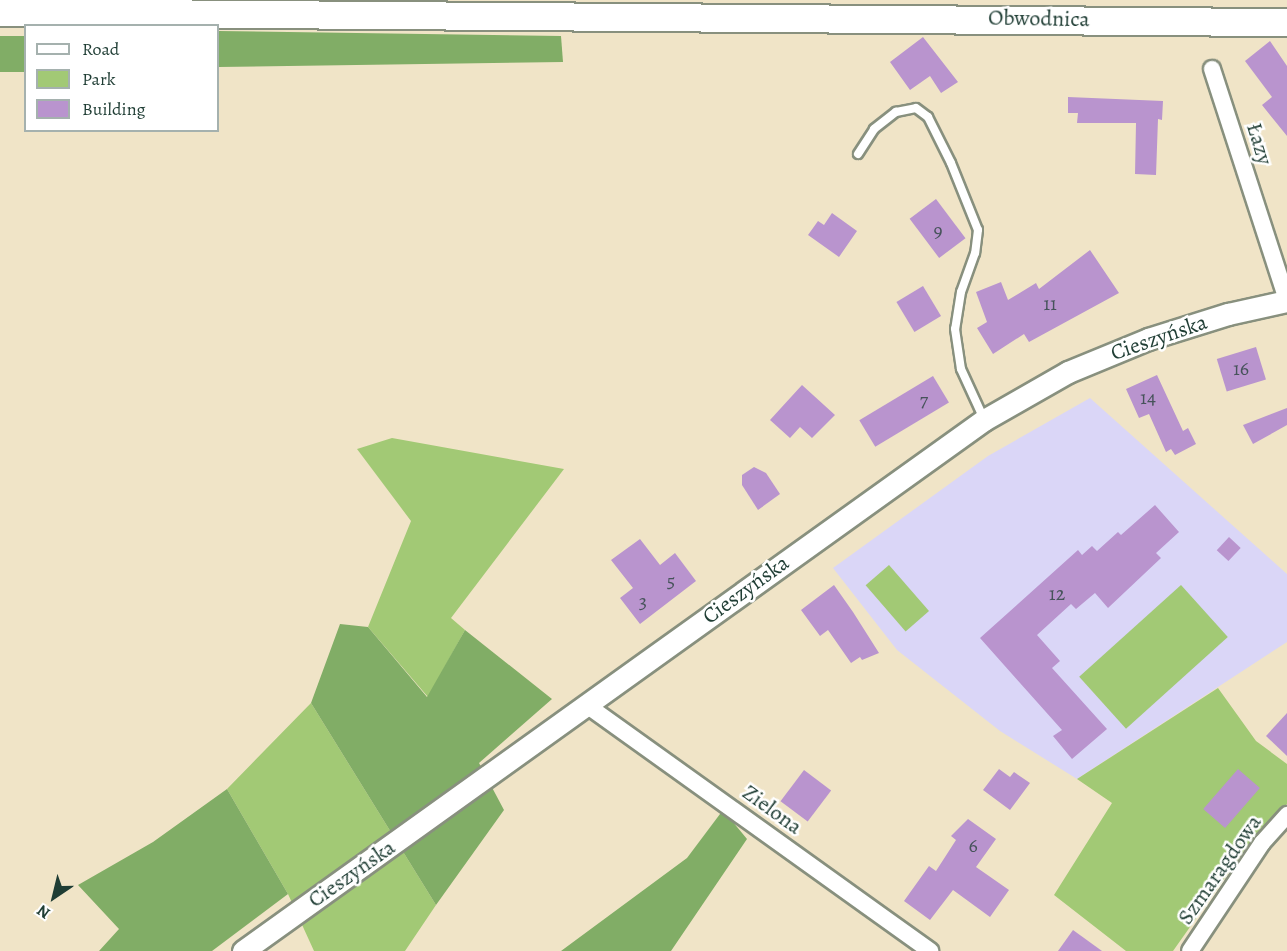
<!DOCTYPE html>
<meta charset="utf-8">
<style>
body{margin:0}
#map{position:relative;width:1287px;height:951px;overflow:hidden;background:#f0e4c7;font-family:Alegreya,serif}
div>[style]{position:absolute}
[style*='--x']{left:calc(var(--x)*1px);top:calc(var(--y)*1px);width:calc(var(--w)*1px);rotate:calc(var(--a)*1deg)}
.built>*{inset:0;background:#dad6f7}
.green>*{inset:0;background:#a2c975;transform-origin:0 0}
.forest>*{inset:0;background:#81ad66;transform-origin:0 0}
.building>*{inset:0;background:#b994ce;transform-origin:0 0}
.roads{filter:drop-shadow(2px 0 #88907e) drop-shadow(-2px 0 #88907e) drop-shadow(0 2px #88907e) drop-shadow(0 -2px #88907e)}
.service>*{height:8px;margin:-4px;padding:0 4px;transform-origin:4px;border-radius:4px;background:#fff}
.minor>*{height:16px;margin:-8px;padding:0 8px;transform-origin:8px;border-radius:8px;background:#fff}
.tertiary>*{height:21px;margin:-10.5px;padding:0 10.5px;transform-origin:10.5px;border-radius:10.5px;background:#fff}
.primary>*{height:27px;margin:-13.5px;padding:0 13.5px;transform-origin:13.5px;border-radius:13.5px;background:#fff}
span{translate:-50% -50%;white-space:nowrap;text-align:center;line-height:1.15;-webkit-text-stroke:5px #fff;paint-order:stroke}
.number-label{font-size:20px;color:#46535a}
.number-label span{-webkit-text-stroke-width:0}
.street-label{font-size:22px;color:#1f3d34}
.legend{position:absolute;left:24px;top:24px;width:195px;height:108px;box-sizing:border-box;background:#fff;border:2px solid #a5b1ae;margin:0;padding:8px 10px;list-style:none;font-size:18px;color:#1f3d34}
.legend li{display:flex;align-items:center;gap:12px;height:30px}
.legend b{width:30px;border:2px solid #a5b1ae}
.north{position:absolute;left:24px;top:867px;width:60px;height:60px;-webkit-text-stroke:4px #fff;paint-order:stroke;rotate:215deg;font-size:16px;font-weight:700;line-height:24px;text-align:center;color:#1f3d34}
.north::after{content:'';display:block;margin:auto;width:21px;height:27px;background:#1f3d34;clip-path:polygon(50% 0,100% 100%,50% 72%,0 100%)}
</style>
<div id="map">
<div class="built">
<i style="clip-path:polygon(1090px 398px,1287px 574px,1287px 642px,1077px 779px,1000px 731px,897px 650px,833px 568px,988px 456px)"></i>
</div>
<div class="green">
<i style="clip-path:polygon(392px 438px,564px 469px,451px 618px,465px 630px,428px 697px,368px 627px,411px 521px,357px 449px)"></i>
<i style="left:889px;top:565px;width:61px;height:31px;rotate:49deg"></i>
<i style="left:1181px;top:585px;width:70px;height:137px;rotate:48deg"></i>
<i style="clip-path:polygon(1218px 688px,1256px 741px,1287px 764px,1287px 804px,1253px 838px,1173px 951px,1126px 951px,1054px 895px,1112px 803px,1077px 779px)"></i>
<i style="clip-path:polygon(311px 703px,436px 905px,405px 951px,314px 951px,288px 894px,227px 789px)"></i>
</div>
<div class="forest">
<i style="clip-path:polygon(218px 31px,561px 36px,563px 62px,218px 67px)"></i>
<i style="left:25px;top:36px;width:36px;height:25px;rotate:90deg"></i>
<i style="clip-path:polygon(340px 624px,368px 627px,427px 697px,465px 630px,552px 699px,479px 763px,504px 810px,436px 905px,311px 703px)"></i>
<i style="clip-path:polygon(227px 789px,288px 894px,212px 951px,99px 951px,119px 929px,78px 885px,153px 842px)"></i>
<i style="clip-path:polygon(723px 810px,747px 839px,671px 951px,561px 951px,687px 858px)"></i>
</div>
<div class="building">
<i style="clip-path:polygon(923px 37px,958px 82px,941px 93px,930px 76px,910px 90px,890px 62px)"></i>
<i style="clip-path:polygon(1270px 41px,1287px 66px,1287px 136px,1262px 105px,1272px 97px,1245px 61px)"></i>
<i style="clip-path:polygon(1068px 97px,1163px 101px,1162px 120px,1158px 119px,1156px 175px,1135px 174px,1136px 123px,1077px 123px,1078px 113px,1068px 113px)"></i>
<i style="left:936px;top:199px;width:49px;height:33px;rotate:53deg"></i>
<i style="clip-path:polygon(832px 213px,857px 231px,839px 257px,808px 235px,818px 221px,824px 225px)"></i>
<i style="clip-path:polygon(1090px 250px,1119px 293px,1029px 342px,1024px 334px,993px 354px,977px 328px,987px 322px,976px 292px,1001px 282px,1008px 300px,1036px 283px,1039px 289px)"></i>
<i style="left:923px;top:286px;width:35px;height:31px;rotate:59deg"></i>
<i style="left:1256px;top:347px;width:34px;height:41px;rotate:73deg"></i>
<i style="clip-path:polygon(1157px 375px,1183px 431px,1188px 428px,1196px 444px,1175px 455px,1171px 449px,1166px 452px,1149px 414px,1139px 418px,1126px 389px)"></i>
<i style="left:933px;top:376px;width:31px;height:86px;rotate:59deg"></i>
<i style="clip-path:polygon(802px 385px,835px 415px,812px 438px,800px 427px,790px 438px,770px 420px)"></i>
<i style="clip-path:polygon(1287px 408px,1287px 425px,1253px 444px,1243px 425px)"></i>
<i style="clip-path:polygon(754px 467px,766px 473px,780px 494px,758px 510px,742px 485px,742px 475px)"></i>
<i style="clip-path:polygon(1155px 505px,1179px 532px,1156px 553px,1161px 558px,1108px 608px,1095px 593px,1076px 609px,1071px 604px,1037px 635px,1060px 661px,1052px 668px,1107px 729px,1072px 759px,1053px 736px,1062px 730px,980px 638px,1078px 550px,1082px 555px,1092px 546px,1097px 551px,1118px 532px,1121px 535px)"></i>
<i style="left:1229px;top:537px;width:16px;height:18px;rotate:43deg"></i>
<i style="clip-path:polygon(640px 539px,660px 565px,675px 553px,696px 581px,640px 624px,620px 598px,633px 588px,611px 560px)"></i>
<i style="clip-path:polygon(834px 585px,853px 612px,879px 653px,862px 660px,860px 657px,851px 663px,828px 630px,820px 636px,801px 610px)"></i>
<i style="clip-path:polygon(1287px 713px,1287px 756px,1266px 736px)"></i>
<i style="clip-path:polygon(999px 769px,1010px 777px,1014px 772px,1030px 783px,1010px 810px,983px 790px)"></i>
<i style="left:1238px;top:769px;width:29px;height:53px;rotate:41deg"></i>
<i style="left:804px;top:770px;width:34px;height:39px;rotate:37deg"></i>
<i style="clip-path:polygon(968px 819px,996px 839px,976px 867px,1009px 890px,990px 917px,953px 890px,930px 920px,904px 901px,929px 866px,936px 871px,956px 840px,951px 836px)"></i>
<i style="clip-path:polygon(1073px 930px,1102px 951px,1058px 951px)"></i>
</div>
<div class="roads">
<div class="service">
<i style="--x:858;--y:154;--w:30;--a:-57"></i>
<i style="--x:874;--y:129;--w:28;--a:-38"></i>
<i style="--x:896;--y:112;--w:20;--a:-11"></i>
<i style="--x:916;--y:108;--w:15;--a:37"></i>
<i style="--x:928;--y:117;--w:51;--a:63.4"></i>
<i style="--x:951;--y:163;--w:72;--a:68.1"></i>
<i style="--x:978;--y:230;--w:23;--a:97"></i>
<i style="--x:975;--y:253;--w:41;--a:109.7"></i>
<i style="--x:961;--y:292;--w:37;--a:99"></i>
<i style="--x:955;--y:329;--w:40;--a:81.5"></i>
<i style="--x:961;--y:369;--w:55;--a:65.3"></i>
</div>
<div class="minor">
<i style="--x:1212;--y:69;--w:243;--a:72"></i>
<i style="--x:588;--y:706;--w:421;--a:35.6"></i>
<i style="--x:1190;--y:951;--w:130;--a:-56.3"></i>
<i style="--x:1262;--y:843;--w:38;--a:-48"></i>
</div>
<div class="tertiary">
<i style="--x:243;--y:951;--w:912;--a:-35.63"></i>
<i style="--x:984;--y:420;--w:97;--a:-29.7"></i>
<i style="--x:1068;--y:372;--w:87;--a:-22.4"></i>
<i style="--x:1148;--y:339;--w:84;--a:-17.4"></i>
<i style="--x:1228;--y:314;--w:60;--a:-12.4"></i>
</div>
<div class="primary">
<i style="--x:0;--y:12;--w:1287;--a:0.45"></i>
</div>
</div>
<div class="number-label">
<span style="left:938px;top:230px">9</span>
<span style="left:1050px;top:303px">11</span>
<span style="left:1241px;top:368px">16</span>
<span style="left:1148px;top:397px">14</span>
<span style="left:924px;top:399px">7</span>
<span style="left:671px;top:580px">5</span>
<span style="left:1057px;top:593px">12</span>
<span style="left:643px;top:601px">3</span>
<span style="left:973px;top:845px">6</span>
</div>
<div class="street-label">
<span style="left:1039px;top:19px;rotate:1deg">Obwodnica</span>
<span style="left:1259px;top:144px;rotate:73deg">Łazy</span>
<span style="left:1159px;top:338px;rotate:-19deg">Cieszyńska</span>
<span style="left:746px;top:590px;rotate:-36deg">Cieszyńska</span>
<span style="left:772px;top:810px;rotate:36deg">Zielona</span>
<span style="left:1220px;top:870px;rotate:-55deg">Szmaragdowa</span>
<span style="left:352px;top:874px;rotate:-35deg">Cieszyńska</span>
</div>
<ul class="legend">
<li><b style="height:8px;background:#fff"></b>Road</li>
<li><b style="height:16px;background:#a2c975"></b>Park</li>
<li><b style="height:16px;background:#b994ce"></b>Building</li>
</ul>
<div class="north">N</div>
</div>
